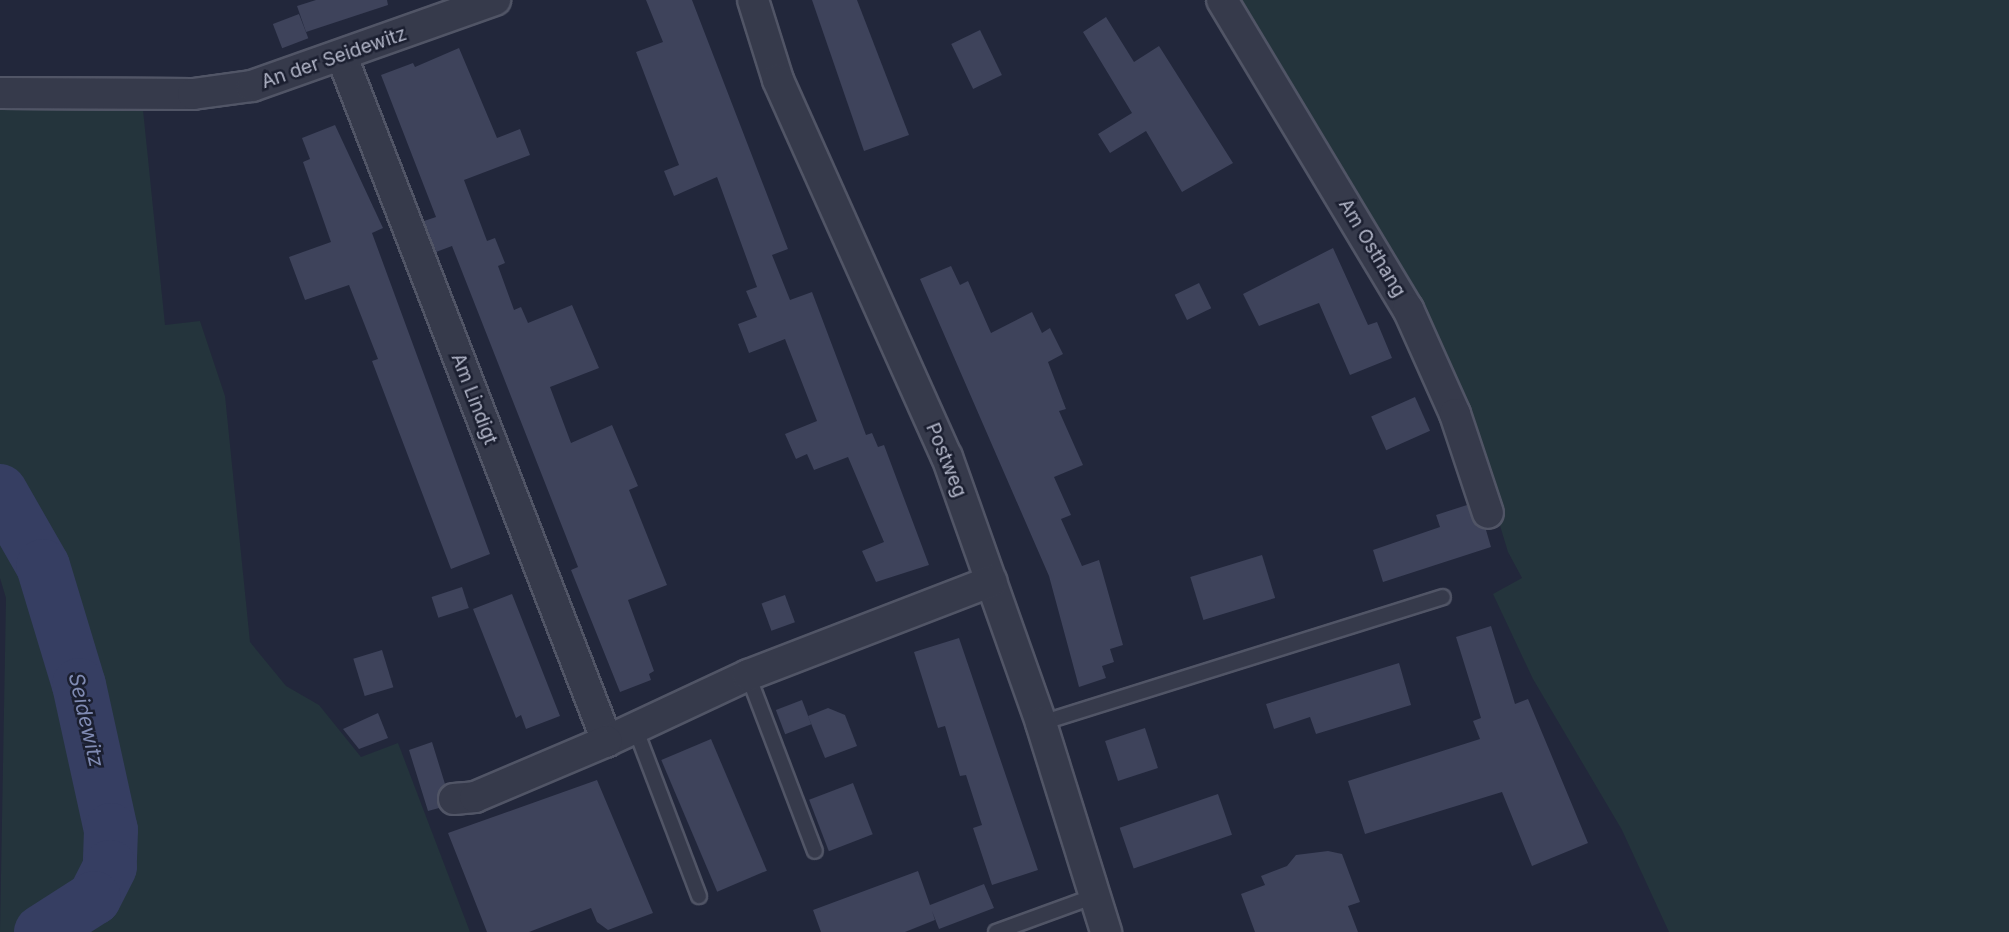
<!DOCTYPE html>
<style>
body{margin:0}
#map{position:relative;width:2009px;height:932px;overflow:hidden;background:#22273b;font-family:Inter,sans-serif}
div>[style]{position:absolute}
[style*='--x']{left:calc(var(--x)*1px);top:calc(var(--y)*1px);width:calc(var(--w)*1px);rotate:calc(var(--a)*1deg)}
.green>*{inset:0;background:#24343c}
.water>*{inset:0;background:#363e62}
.river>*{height:54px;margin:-27px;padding:0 27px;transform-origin:27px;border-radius:27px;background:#363e62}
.building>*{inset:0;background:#3e435b;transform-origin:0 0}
.roads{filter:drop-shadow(2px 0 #515566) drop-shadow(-2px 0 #515566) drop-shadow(0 2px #515566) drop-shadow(0 -2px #515566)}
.service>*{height:14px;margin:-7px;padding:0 7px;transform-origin:7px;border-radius:7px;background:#363a4b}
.minor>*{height:30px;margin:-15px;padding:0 15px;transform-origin:15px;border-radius:15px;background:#363a4b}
span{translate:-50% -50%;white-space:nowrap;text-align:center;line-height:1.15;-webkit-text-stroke:5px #1b1f30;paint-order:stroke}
.street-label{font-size:19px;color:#b1b5c7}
.water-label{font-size:21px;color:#808bb3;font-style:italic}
</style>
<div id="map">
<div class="green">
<i style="clip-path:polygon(1231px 0,2009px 0,2009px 932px,1669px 932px,1622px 830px,1533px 679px,1493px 594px,1522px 578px,1508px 552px,1478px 453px,1414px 294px,1398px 261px)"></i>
<i style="clip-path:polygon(142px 100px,165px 325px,200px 321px,225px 396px,250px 642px,286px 686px,319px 705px,361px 757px,398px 743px,470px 932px,66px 932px,103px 907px,119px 873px,79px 685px,43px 566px,0 491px,0 102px)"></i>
<i style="clip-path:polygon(0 516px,30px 573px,57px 653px,100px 833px,102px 863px,86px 895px,33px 929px,14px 932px,0 932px,6px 598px,0 578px)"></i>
</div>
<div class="water">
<i style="clip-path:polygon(0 491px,43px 566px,79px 685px,111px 829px,117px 831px,119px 873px,103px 907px,66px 932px,14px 932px,33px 929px,86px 896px,102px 863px,100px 833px,57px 653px,30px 573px,0 516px)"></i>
</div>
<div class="river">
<i style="--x:0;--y:491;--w:86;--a:60.2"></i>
<i style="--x:43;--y:566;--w:124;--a:73.2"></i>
<i style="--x:79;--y:685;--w:148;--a:77.6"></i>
<i style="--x:111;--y:830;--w:37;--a:92"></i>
<i style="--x:110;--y:867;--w:35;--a:117"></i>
<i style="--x:94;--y:898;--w:63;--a:147.3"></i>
</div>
<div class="building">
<i style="clip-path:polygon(316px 0,387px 0,388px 5px,306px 32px,297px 6px)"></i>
<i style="clip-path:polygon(646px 0,692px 0,788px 249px,772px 255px,790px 300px,812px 292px,866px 435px,872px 433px,878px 447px,884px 445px,929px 565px,876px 582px,862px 551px,884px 542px,848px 457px,814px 470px,807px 454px,796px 459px,785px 434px,817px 421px,785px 339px,749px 353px,738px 324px,757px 317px,746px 291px,757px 287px,720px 185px,717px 177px,674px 196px,664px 171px,679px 165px,636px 52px,663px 42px)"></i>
<i style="clip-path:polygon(812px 0,857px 0,909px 135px,864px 151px)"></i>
<i style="left:299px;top:14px;width:26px;height:28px;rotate:69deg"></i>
<i style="clip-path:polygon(1106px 17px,1134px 62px,1159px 46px,1233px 163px,1182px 192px,1146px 131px,1110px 153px,1098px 134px,1132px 113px,1083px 32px)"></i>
<i style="left:980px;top:30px;width:50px;height:32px;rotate:64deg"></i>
<i style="clip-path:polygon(459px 48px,497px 138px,520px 129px,530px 155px,464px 180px,487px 241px,495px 238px,505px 263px,498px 266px,514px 310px,521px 307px,528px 323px,572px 305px,599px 368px,550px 387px,571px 443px,612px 425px,638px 486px,629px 490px,667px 585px,628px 600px,654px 671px,649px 674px,651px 680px,620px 692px,571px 570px,578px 567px,452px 246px,436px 252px,424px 221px,436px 217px,381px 75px,413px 63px,415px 67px)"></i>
<i style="clip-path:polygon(335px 125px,383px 228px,372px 233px,490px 554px,451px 569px,372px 361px,378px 359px,349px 285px,305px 300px,289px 257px,331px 242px,303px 162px,310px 159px,302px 138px)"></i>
<i style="clip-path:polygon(1333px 248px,1368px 325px,1377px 322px,1392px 358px,1350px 375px,1319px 303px,1259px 326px,1243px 294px)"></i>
<i style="clip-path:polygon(951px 266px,960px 285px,968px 281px,991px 333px,1032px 312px,1042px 333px,1050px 328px,1063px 354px,1048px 362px,1066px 409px,1059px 411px,1083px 465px,1054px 477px,1071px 515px,1061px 519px,1082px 566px,1099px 560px,1123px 645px,1110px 649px,1114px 662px,1102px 666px,1106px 678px,1079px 687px,1049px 576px,920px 279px)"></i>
<i style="left:1199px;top:283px;width:28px;height:27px;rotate:64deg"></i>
<i style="left:1415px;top:397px;width:37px;height:48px;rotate:66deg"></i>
<i style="clip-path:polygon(1467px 505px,1476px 526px,1486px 530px,1491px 547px,1383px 582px,1373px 550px,1440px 527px,1436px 515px)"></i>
<i style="left:1262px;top:555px;width:45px;height:75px;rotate:73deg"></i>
<i style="left:462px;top:587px;width:22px;height:32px;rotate:72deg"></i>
<i style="clip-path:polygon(512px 594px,560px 716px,526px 729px,521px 715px,516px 718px,473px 609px)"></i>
<i style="left:785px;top:595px;width:29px;height:25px;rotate:70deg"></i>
<i style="clip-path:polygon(1491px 626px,1515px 704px,1528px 699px,1588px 843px,1532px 866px,1502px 792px,1365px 834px,1348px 781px,1480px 739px,1473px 721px,1481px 718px,1456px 637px)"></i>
<i style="clip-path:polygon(959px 638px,1038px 870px,992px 885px,973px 828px,982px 825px,966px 775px,960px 776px,945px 726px,938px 728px,914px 652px)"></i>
<i style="left:382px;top:650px;width:39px;height:30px;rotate:73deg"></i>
<i style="clip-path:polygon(1399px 663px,1411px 705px,1316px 734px,1310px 717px,1274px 729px,1266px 704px)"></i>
<i style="left:802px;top:700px;width:26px;height:28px;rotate:69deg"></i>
<i style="clip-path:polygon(828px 708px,845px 715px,857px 746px,825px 758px,808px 716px)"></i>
<i style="clip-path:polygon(378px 713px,388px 738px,359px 749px,343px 729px)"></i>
<i style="left:1145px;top:728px;width:42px;height:42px;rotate:72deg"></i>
<i style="left:711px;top:739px;width:143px;height:54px;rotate:67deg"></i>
<i style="clip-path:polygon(432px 742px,445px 784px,438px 792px,439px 808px,428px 811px,409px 750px)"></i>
<i style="clip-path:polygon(597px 780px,653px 913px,608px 930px,597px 922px,591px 908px,529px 932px,487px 932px,448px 833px)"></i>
<i style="left:853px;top:783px;width:55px;height:47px;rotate:69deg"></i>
<i style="left:1218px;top:794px;width:43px;height:104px;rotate:71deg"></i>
<i style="clip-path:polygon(1328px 851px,1342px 854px,1360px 902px,1348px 906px,1358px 932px,1255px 932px,1241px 894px,1265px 885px,1261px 876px,1287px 866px,1296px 855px)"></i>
<i style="clip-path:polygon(918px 871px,930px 905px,984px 884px,994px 908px,939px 929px,932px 911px,935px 920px,905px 932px,821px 932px,813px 910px)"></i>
</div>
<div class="roads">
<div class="service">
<i style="--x:748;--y:675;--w:188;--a:69.2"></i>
<i style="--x:1041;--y:723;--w:421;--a:-17.4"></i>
<i style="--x:634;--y:725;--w:183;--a:69.2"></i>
<i style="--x:996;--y:932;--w:105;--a:-20"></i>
</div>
<div class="minor">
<i style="--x:753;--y:0;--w:84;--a:72.6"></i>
<i style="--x:778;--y:80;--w:413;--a:65.9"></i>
<i style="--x:947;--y:457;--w:282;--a:70.5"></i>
<i style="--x:1041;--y:723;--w:219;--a:72.7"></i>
<i style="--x:1222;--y:0;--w:361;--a:59"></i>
<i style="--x:1408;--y:309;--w:115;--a:65.9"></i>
<i style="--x:1455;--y:414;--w:104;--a:71.6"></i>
<i style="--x:342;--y:57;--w:734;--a:68.82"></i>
<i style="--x:607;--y:741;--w:156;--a:-25.1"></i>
<i style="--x:748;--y:675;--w:261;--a:-21.1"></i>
<i style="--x:0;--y:93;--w:193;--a:0.3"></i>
<i style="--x:193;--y:94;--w:60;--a:-7.7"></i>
<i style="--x:252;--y:86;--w:258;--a:-19.5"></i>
<i style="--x:454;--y:799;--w:21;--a:-5"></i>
<i style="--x:475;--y:797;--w:143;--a:-23"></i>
</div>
</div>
<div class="street-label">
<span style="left:334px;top:58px;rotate:-19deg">An der Seidewitz</span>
<span style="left:1372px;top:248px;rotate:59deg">Am Osthang</span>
<span style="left:474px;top:399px;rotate:69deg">Am Lindigt</span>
<span style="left:946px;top:460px;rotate:68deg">Postweg</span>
</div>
<div class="water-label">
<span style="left:86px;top:720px;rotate:77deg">Seidewitz</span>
</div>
</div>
